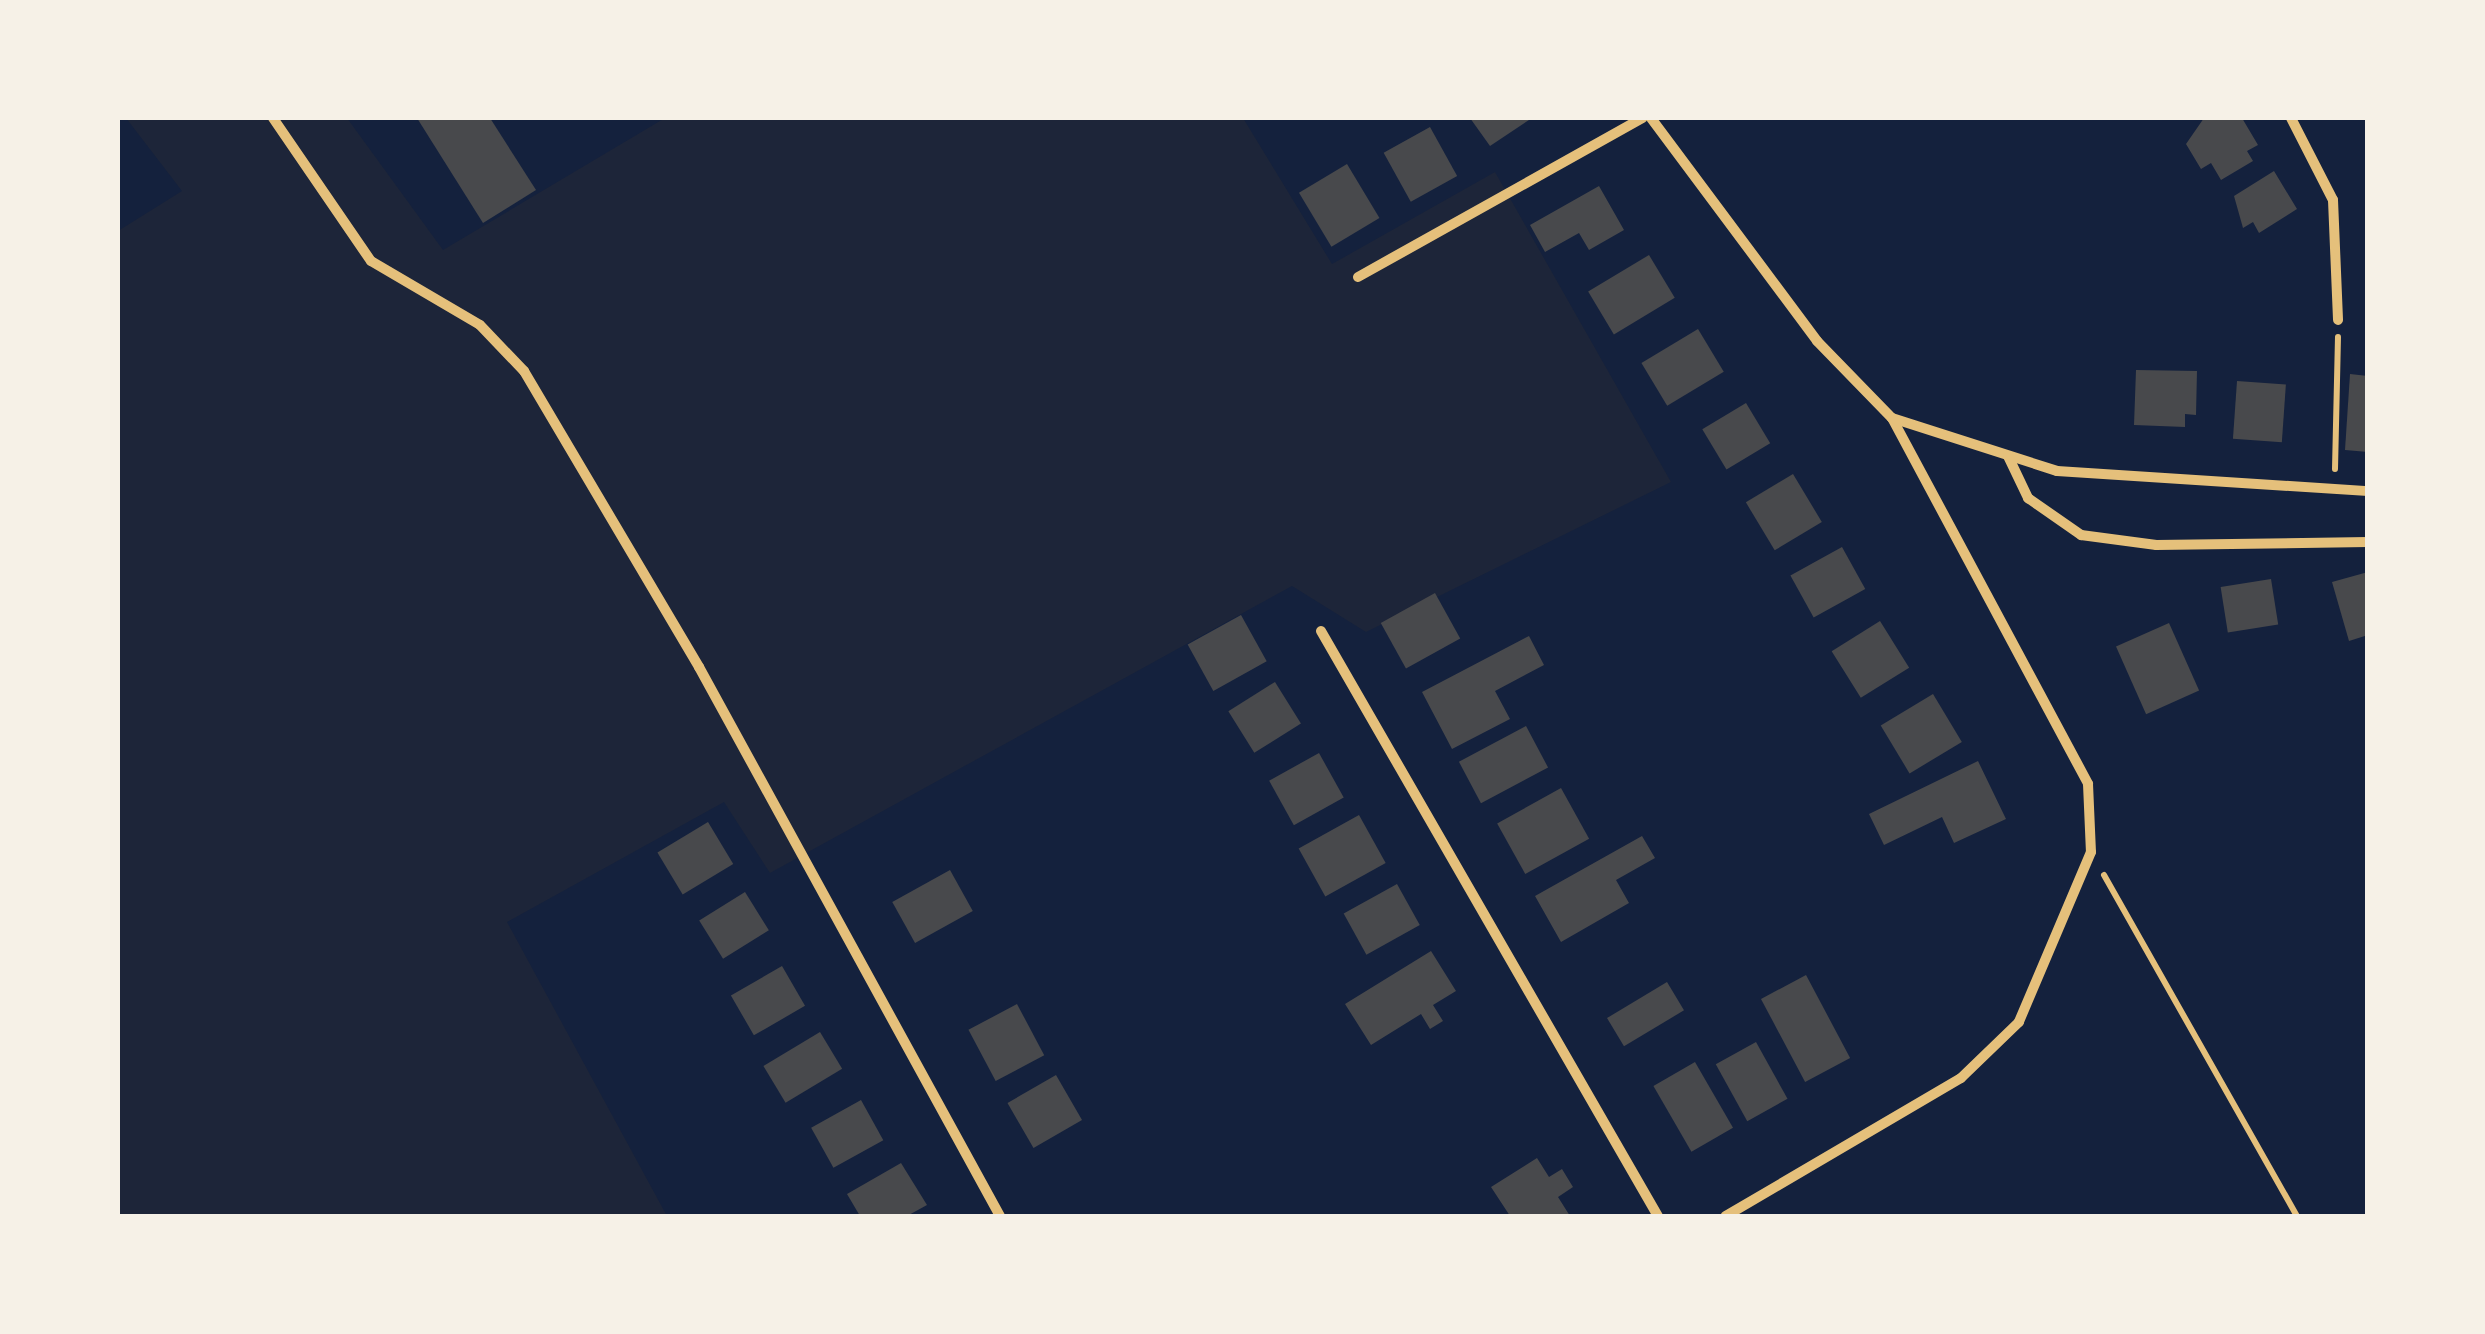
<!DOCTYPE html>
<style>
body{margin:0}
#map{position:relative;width:2485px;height:1334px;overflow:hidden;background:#14213d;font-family:"Space Grotesk",sans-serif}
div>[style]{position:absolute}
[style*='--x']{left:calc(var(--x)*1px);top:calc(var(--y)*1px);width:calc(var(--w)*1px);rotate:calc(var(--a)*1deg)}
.green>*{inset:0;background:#1d2539}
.building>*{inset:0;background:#48494c;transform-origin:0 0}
.path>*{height:6px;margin:-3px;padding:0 3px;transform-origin:3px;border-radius:3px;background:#e5c07b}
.minor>*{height:10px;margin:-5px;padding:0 5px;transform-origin:5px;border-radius:5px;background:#e5c07b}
span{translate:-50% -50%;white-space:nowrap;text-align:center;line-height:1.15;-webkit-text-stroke:8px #f6f1e7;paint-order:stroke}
.frame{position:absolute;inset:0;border:120px solid #f6f1e7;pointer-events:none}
</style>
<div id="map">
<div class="green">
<i style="clip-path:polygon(126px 118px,347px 118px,443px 250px,665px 118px,1243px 118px,1332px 264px,1495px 172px,1671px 482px,1366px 632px,1292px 586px,770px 873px,724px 802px,507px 922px,667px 1216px,118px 1216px,118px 231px,182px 191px)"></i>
</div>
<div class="building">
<i style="clip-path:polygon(417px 118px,490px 118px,536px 190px,483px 223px)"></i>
<i style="clip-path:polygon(1470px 118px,1532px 118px,1490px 146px)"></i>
<i style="clip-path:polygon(2204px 118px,2242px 118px,2258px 145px,2247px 151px,2253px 161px,2221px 180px,2211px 163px,2201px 169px,2186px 144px)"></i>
<i style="left:1430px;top:127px;width:56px;height:53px;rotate:61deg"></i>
<i style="left:1347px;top:164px;width:63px;height:56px;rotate:59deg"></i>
<i style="clip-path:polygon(2274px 171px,2297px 209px,2259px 233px,2253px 222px,2243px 228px,2234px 196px)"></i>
<i style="clip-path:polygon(1599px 186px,1624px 230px,1589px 250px,1579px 233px,1545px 252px,1530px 225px)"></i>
<i style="left:1649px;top:255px;width:50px;height:71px;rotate:59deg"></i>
<i style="left:1698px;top:329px;width:50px;height:66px;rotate:59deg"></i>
<i style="clip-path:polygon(2136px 370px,2197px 371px,2196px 415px,2185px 414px,2185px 427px,2134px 425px)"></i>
<i style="clip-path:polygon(2350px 374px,2368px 376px,2368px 452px,2345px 450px)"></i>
<i style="left:2237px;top:381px;width:49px;height:58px;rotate:4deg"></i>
<i style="left:1746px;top:403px;width:47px;height:51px;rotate:59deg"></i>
<i style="left:1793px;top:474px;width:56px;height:55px;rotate:59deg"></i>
<i style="left:1842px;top:547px;width:48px;height:59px;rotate:61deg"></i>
<i style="clip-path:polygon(2368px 572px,2368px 635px,2349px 641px,2332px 582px)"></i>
<i style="left:2271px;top:579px;width:46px;height:51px;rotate:81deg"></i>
<i style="left:1435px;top:593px;width:52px;height:62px;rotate:61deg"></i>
<i style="left:1241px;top:615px;width:53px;height:61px;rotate:61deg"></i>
<i style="left:1880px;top:621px;width:55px;height:57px;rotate:58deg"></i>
<i style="left:2169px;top:623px;width:74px;height:58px;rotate:66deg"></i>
<i style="clip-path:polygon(1529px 636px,1544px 665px,1495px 691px,1510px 719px,1452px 749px,1422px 692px)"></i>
<i style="left:1275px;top:682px;width:49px;height:55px;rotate:58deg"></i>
<i style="left:1933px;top:694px;width:56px;height:61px;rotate:59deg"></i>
<i style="left:1526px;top:726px;width:47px;height:76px;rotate:62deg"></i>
<i style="left:1319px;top:753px;width:51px;height:57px;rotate:61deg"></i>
<i style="clip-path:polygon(1978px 761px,2006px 819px,1954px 843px,1942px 817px,1884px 845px,1869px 814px)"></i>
<i style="left:1561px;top:788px;width:58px;height:73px;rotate:61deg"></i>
<i style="left:1359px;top:815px;width:55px;height:69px;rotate:61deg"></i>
<i style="left:708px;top:822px;width:49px;height:59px;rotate:59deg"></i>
<i style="clip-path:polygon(1642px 836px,1655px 858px,1616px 880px,1629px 903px,1561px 942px,1535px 896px)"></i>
<i style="left:950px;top:870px;width:47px;height:66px;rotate:61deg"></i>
<i style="left:1397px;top:884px;width:47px;height:61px;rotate:61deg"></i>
<i style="left:745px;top:892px;width:45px;height:54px;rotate:58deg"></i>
<i style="clip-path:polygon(1431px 951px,1456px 991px,1433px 1005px,1443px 1021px,1430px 1029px,1421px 1014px,1371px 1045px,1345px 1004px)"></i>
<i style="left:782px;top:966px;width:46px;height:59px;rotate:60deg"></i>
<i style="left:1806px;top:975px;width:94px;height:51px;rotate:62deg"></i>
<i style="left:1667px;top:982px;width:33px;height:70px;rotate:59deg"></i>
<i style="left:1017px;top:1004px;width:58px;height:55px;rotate:62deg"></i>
<i style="left:820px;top:1032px;width:43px;height:66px;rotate:59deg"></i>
<i style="left:1756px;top:1042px;width:65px;height:46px;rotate:61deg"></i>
<i style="left:1695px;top:1062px;width:76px;height:48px;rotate:60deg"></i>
<i style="left:1056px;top:1075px;width:52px;height:56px;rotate:60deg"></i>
<i style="left:861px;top:1100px;width:46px;height:57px;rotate:61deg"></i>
<i style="clip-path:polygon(1537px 1158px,1549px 1177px,1562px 1169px,1573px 1187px,1558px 1197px,1570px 1216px,1510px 1216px,1491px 1187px)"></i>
<i style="clip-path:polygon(901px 1163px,927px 1205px,907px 1216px,860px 1216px,847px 1194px)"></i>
</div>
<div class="path">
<i style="--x:2335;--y:469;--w:132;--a:-88.7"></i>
<i style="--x:2104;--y:875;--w:392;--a:60.5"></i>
</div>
<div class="minor">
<i style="--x:273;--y:118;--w:173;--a:55.6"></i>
<i style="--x:371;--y:261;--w:126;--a:30.4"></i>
<i style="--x:480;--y:325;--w:64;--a:46.3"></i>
<i style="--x:524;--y:371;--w:344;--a:59.4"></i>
<i style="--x:699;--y:667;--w:626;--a:61.27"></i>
<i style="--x:1651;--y:118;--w:278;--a:53.3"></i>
<i style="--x:1817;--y:341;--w:107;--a:45.8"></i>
<i style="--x:1892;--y:418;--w:415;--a:61.8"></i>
<i style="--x:2088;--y:784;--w:68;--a:87.5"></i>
<i style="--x:2091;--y:852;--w:185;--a:113"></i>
<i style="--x:2019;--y:1022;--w:81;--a:136"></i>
<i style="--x:1961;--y:1078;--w:273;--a:149.6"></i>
<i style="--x:2291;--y:118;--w:92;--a:62.9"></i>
<i style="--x:2333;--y:200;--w:120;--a:87.6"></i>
<i style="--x:1358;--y:277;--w:326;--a:-29.2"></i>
<i style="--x:1892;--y:418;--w:173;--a:17.8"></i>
<i style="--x:2057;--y:471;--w:312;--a:3.7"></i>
<i style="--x:2008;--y:456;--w:47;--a:64.5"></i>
<i style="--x:2028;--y:498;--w:65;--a:34.9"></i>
<i style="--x:2081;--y:535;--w:76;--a:7.6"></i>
<i style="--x:2156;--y:545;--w:212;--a:-0.8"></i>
<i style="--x:1321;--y:631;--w:675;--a:60.06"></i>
</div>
<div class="frame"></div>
</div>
